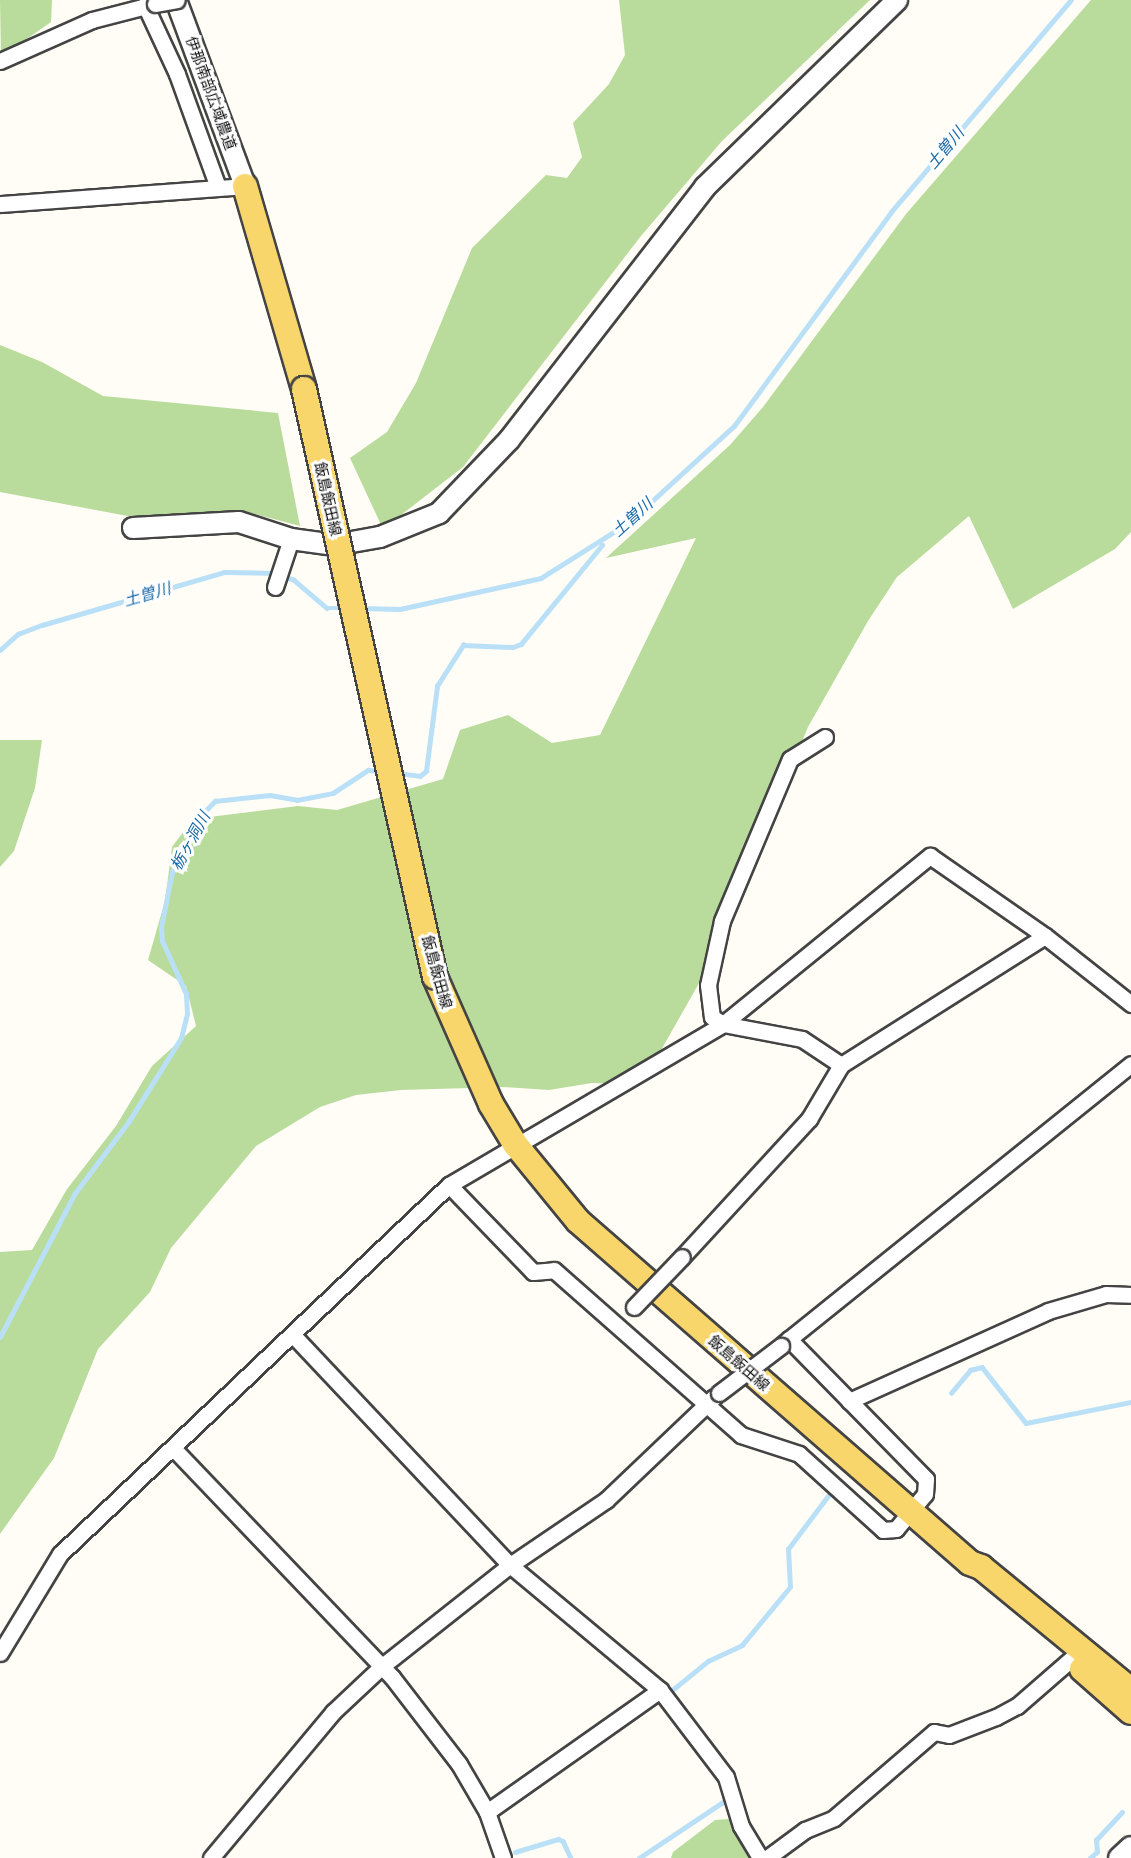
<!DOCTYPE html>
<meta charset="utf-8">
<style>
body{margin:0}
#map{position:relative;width:1131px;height:1858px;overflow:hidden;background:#fffdf5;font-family:Merriweather,"Noto Sans JP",serif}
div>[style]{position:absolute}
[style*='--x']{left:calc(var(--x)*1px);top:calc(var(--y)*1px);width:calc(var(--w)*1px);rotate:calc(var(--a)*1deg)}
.forest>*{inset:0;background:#b9dc9c}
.stream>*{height:4.5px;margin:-2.25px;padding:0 2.25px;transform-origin:2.25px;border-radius:2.25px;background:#b9e0f7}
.roads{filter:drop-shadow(2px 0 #444) drop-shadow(-2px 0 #444) drop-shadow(0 2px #444) drop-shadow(0 -2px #444)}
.minor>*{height:15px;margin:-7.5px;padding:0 7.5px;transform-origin:7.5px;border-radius:7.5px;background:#fff}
.tertiary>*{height:20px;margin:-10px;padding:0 10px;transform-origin:10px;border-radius:10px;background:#fff}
.primary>*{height:24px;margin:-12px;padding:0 12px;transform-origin:12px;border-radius:12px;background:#f9d66b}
.bridges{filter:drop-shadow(2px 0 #444) drop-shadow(-2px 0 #444) drop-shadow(0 2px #444) drop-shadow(0 -2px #444)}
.minor-bridge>*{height:15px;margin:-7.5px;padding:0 7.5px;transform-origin:7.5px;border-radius:7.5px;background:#fff}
.primary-bridge>*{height:24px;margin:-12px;padding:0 12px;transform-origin:12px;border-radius:12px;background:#f9d66b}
span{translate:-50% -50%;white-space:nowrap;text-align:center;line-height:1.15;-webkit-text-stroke:6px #fff;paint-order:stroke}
.street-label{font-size:15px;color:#111}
.water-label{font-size:16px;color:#1768a6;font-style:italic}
</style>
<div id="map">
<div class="forest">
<i style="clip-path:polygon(0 0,52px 0,51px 22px,1px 57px)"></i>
<i style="clip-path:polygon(619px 0,870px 0,722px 141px,641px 236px,463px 467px,383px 529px,350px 458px,387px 432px,416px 383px,472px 248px,546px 175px,567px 178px,582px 157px,573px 123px,609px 84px,625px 55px)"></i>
<i style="clip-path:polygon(1091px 0,1131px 0,1131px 532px,1115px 549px,1013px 609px,969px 516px,897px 577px,868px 621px,808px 727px,711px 962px,660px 1052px,625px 1084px,592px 1083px,549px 1090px,503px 1087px,401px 1090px,356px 1095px,320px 1107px,256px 1146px,171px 1248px,150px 1292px,98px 1349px,54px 1458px,0 1534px,0 1252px,32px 1250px,67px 1189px,116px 1126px,152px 1066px,196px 1026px,186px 986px,148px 960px,165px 901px,172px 847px,193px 819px,298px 806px,337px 810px,443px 779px,460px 730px,508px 715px,552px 743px,600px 735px,696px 538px,606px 558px,730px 445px,763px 407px,906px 214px)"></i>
<i style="clip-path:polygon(0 345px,42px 362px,103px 396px,278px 413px,300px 526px,244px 511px,133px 517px,0 492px)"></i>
<i style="clip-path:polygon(0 740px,42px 740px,35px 788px,14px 851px,0 867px)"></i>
<i style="clip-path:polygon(729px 1819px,754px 1858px,671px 1858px,673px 1852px,715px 1820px)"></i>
</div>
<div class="stream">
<i style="--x:359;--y:608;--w:41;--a:1.4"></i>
<i style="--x:400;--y:609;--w:144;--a:-12.4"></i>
<i style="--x:541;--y:578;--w:103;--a:-32.3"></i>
<i style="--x:628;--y:523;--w:144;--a:-42.5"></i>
<i style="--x:734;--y:426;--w:265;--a:-53.7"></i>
<i style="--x:891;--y:212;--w:278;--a:-49.7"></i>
<i style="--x:0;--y:650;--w:24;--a:-42"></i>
<i style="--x:18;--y:634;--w:26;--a:-21"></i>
<i style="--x:42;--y:625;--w:190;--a:-16.2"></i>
<i style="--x:224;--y:572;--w:50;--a:1.1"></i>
<i style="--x:274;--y:573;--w:21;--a:19"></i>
<i style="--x:294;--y:580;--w:43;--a:40.3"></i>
<i style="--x:327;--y:608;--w:18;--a:0"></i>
<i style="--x:397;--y:773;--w:23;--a:7"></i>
<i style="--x:420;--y:776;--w:8;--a:-40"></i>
<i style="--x:426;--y:771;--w:86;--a:-82.6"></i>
<i style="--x:437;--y:686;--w:49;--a:-57.6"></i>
<i style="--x:463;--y:645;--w:50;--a:2.3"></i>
<i style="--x:513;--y:647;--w:9;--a:-21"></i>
<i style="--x:521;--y:644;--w:128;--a:-50.7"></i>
<i style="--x:0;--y:1337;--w:162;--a:-62.5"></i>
<i style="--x:75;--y:1193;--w:90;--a:-53.1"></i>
<i style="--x:129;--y:1121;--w:98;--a:-57.9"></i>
<i style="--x:181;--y:1038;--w:25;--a:-76"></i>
<i style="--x:187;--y:1014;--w:20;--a:-93"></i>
<i style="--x:186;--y:994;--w:58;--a:-114.4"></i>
<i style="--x:162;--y:941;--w:14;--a:-94"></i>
<i style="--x:161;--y:927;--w:56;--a:-78.7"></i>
<i style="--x:172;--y:872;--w:68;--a:-61.9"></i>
<i style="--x:204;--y:812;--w:16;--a:-45"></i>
<i style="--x:215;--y:801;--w:55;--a:-6.2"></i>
<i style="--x:270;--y:795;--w:27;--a:10"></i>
<i style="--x:297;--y:800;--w:37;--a:-11"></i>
<i style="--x:333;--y:793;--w:42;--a:-33.3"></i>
<i style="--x:368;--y:770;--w:14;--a:4"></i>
<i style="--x:951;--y:1393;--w:30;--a:-50"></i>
<i style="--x:970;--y:1370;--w:12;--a:-14"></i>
<i style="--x:982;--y:1367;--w:71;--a:51.8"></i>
<i style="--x:1026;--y:1423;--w:107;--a:-11.3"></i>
<i style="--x:671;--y:1691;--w:48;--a:-39"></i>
<i style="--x:708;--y:1661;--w:38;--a:-25"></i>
<i style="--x:742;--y:1645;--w:75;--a:-50.4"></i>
<i style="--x:790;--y:1587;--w:38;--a:-93"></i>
<i style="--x:788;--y:1549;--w:66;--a:-53"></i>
<i style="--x:664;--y:1705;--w:39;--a:55"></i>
<i style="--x:515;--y:1852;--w:45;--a:-16.8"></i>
<i style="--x:558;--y:1839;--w:5;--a:22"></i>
<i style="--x:563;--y:1841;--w:19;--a:65"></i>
<i style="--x:639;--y:1858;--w:105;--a:-33.7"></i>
<i style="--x:726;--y:1800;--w:4;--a:-117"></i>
<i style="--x:1090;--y:1858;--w:9;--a:-41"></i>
<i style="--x:1097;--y:1852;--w:12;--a:-95"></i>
<i style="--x:1096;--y:1840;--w:38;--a:-47"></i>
</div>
<div class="roads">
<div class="minor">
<i style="--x:145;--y:5;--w:76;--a:65.1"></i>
<i style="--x:177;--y:74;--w:120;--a:70.1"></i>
<i style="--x:0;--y:61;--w:101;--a:-24"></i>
<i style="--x:92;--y:20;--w:64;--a:-14.5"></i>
<i style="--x:0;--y:204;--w:246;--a:-4.2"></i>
<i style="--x:275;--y:587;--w:51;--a:-71.6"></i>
<i style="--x:825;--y:737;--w:41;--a:147.8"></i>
<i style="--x:790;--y:759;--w:176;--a:112.8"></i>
<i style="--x:722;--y:921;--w:66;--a:102.3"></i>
<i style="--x:708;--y:985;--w:32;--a:83"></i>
<i style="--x:712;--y:1017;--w:13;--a:32"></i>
<i style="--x:723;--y:1024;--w:80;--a:10.8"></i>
<i style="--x:802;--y:1039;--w:47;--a:33.7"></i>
<i style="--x:449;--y:1185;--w:121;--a:46"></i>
<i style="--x:533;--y:1272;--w:21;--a:-5"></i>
<i style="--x:554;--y:1270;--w:249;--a:41.4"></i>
<i style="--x:741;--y:1435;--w:61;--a:18.1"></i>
<i style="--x:799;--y:1454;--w:113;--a:42.1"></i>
<i style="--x:883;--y:1530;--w:13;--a:-4"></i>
<i style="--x:896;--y:1529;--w:45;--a:-50.4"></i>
<i style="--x:925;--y:1494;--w:15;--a:-86"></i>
<i style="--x:926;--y:1479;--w:196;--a:-134.4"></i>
<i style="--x:682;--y:1257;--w:188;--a:-47.4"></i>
<i style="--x:809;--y:1119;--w:63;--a:-59.3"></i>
<i style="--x:841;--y:1065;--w:241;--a:-32.3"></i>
<i style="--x:293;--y:1335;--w:316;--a:46.7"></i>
<i style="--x:510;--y:1565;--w:195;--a:39.8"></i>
<i style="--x:660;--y:1690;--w:109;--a:52.8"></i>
<i style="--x:726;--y:1777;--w:51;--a:73"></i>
<i style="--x:741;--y:1826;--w:37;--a:59"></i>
<i style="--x:783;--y:1344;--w:447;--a:-38.8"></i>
<i style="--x:849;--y:1401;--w:218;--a:-24.3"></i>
<i style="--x:1048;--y:1311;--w:60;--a:-16.3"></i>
<i style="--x:1106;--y:1294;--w:25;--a:2"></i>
<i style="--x:174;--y:1449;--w:315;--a:46.3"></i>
<i style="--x:392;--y:1677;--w:110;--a:52.4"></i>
<i style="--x:459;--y:1764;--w:56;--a:59.7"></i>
<i style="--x:487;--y:1812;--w:49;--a:70.8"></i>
<i style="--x:0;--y:1653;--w:116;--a:-58.8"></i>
<i style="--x:60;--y:1554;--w:536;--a:-43.49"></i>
<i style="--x:449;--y:1185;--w:318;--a:-30.4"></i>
<i style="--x:723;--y:1024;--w:267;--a:-39.1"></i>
<i style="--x:930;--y:856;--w:140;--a:34.8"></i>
<i style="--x:1045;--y:936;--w:110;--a:38.3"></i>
<i style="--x:487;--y:1812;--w:212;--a:-35.2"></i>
<i style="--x:211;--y:1858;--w:190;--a:-50.1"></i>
<i style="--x:333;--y:1712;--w:66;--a:-43.2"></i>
<i style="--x:381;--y:1667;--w:164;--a:-38.3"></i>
<i style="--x:510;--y:1565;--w:116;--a:-34.1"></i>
<i style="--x:606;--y:1500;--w:149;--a:-43.6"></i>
<i style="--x:767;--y:1858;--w:47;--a:-36.4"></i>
<i style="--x:805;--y:1830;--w:31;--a:-22"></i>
<i style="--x:834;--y:1818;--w:132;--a:-40.7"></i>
<i style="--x:934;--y:1732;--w:15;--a:11"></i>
<i style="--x:949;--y:1735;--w:50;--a:-21"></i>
<i style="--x:996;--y:1717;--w:24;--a:-28"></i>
<i style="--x:1017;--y:1706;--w:72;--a:-41"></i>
</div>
<div class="tertiary">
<i style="--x:176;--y:0;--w:198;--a:69.6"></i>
<i style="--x:133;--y:528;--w:106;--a:-3.2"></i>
<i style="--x:239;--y:522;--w:55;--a:18.1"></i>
<i style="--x:291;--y:539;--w:44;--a:7.8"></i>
<i style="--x:335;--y:545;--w:46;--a:-10.1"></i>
<i style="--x:380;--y:537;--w:64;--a:-22.1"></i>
<i style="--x:439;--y:513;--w:101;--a:-46.2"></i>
<i style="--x:509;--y:440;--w:320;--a:-52.2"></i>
<i style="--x:705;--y:187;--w:268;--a:-44.2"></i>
<i style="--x:1119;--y:1858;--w:16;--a:-43"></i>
</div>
<div class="primary">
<i style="--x:245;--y:186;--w:211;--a:73.8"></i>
<i style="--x:435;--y:977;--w:139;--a:66.2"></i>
<i style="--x:491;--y:1104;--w:47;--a:59"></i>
<i style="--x:515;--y:1144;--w:99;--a:50.7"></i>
<i style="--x:578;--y:1221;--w:520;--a:41.1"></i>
<i style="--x:970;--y:1563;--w:12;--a:20"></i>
<i style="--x:981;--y:1567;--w:194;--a:39.4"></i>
<i style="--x:1082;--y:1669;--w:65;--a:41.3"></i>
</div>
</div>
<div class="bridges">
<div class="minor-bridge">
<i style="--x:155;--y:4;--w:22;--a:-10"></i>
<i style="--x:634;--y:1307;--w:69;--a:-46.2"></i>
<i style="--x:719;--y:1393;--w:78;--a:-37.2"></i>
</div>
<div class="primary-bridge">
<i style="--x:304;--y:389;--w:602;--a:77.44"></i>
</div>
</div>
<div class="street-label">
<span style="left:211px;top:93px;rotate:70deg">伊那南部広域農道</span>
<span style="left:328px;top:499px;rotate:77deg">飯島飯田線</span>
<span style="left:437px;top:972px;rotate:74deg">飯島飯田線</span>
<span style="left:739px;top:1363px;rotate:41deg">飯島飯田線</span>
</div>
<div class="water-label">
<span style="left:945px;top:148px;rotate:-50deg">土曽川</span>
<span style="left:632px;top:517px;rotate:-42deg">土曽川</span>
<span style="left:147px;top:594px;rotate:-16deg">土曽川</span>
<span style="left:190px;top:841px;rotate:-61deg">栃ヶ洞川</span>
</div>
</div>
